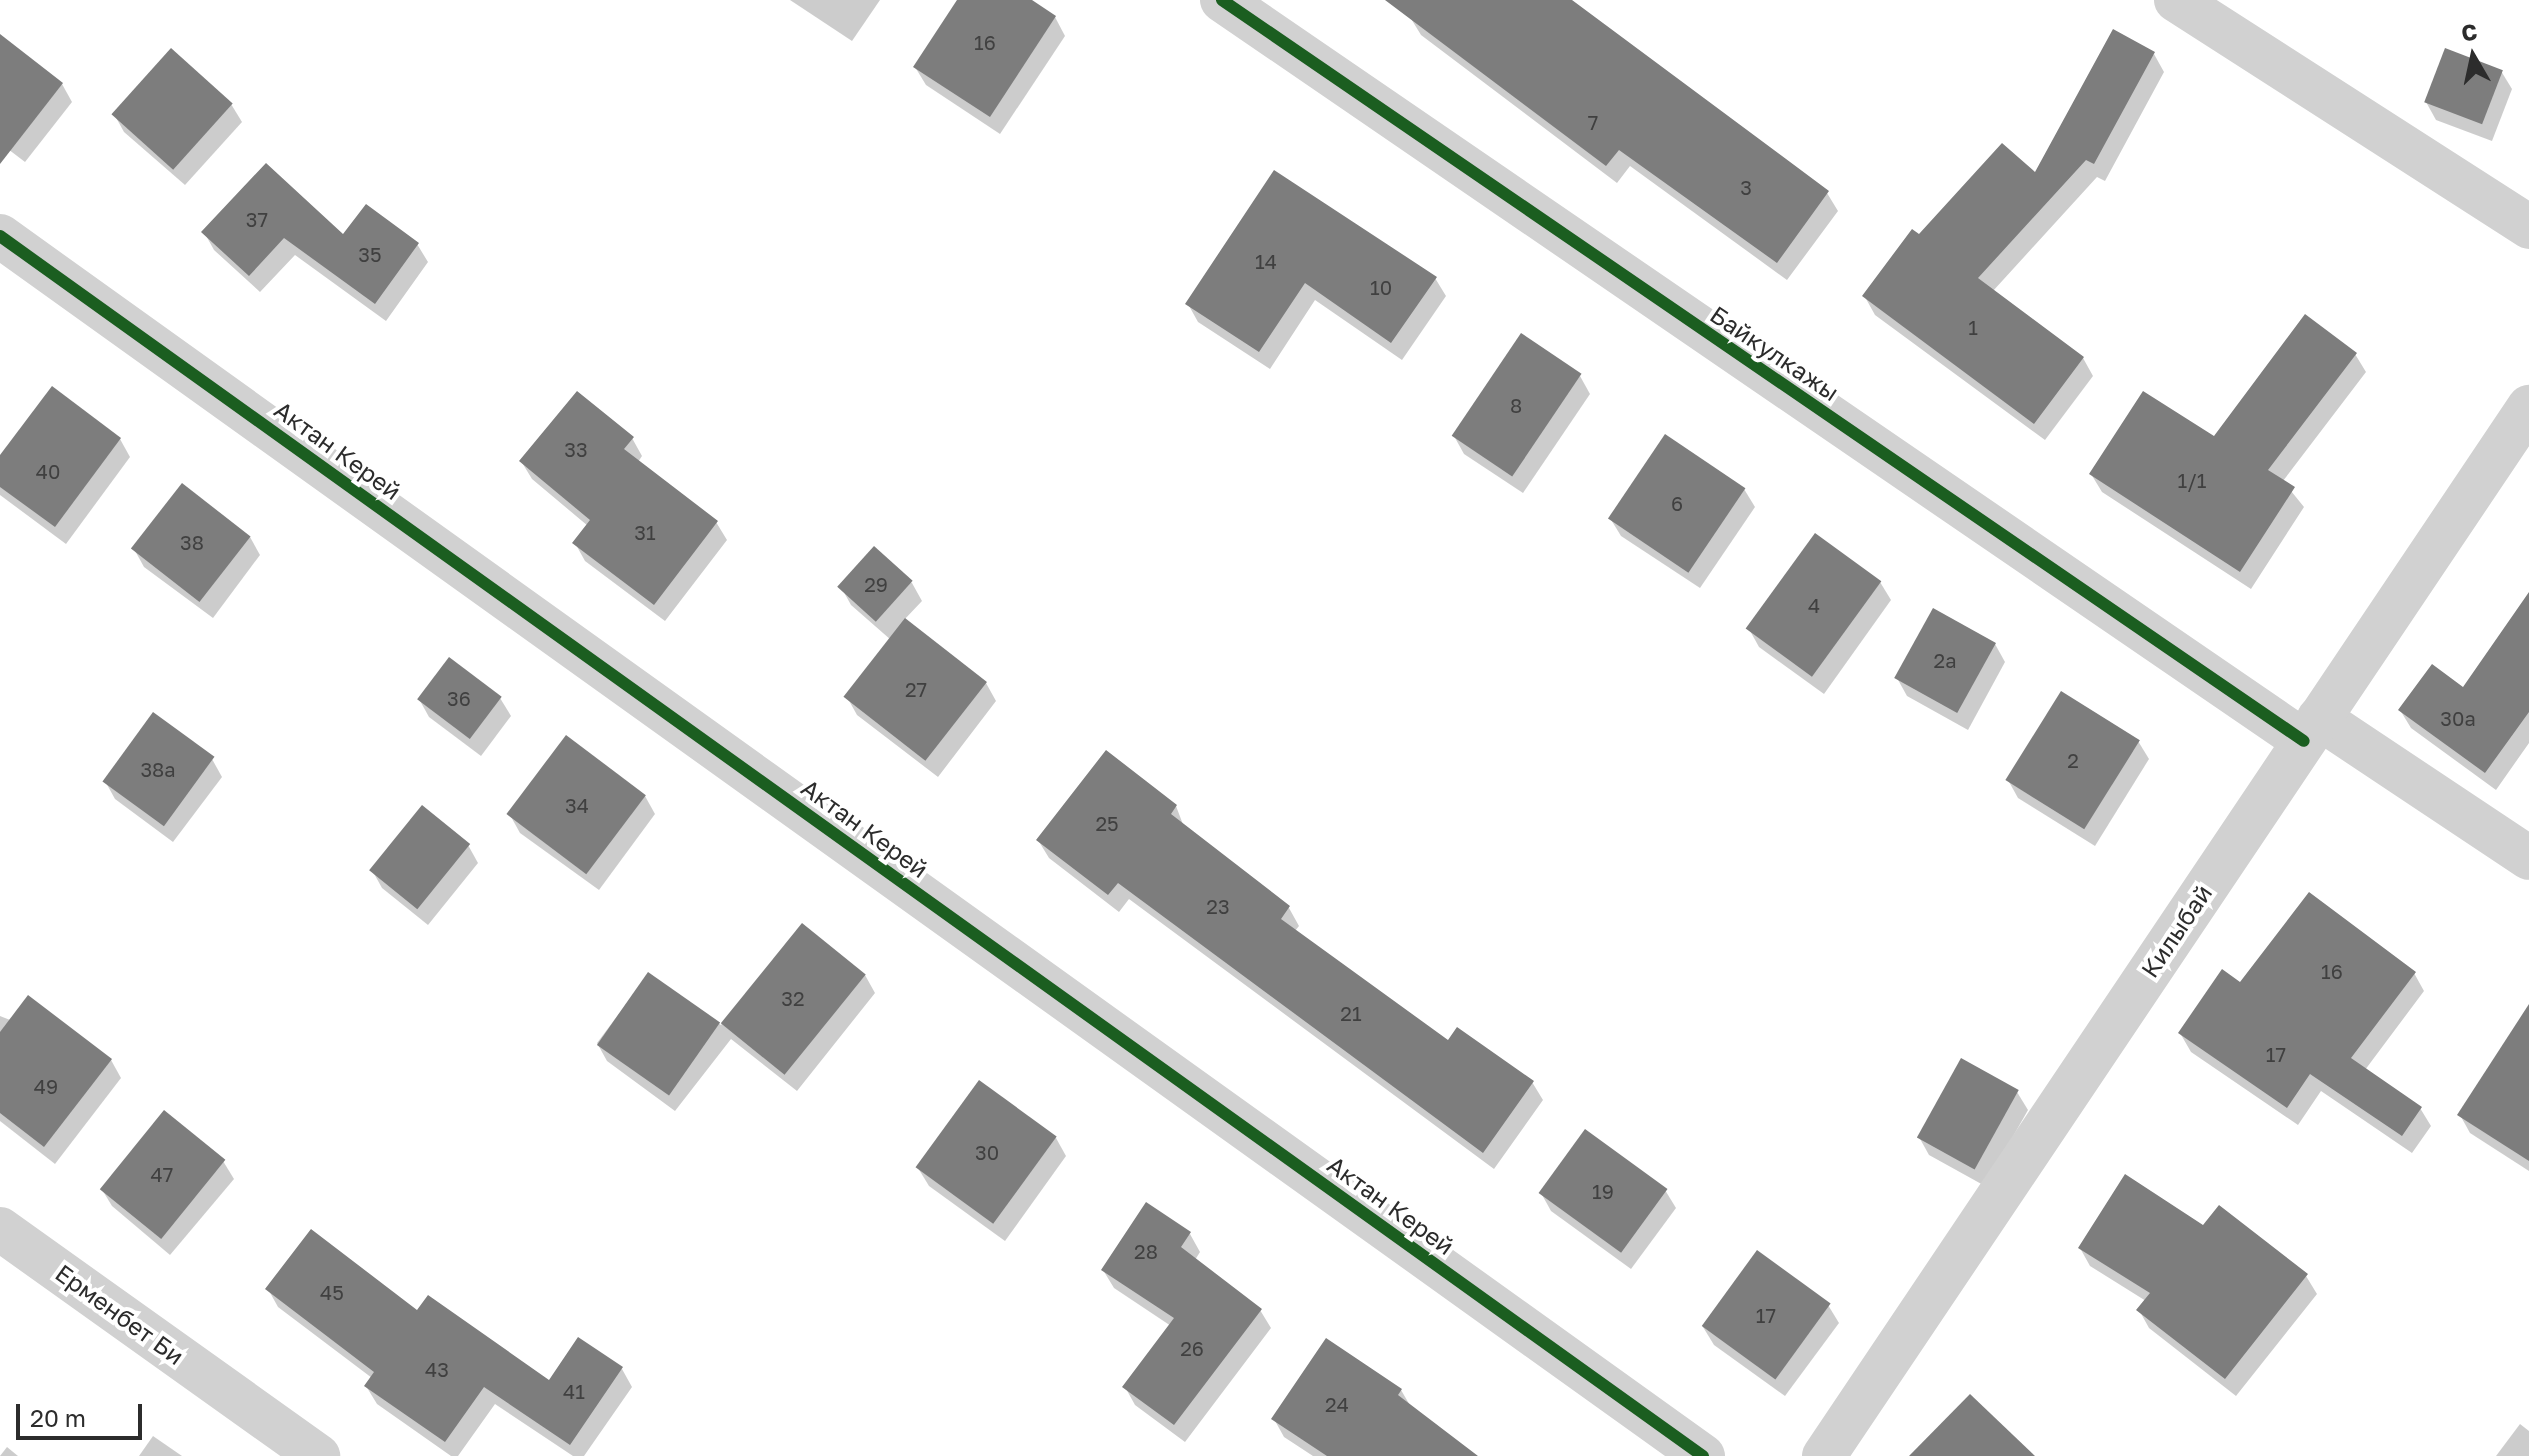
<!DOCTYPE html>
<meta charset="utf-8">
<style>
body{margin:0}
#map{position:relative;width:2529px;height:1456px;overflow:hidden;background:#fff;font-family:"Golos Text",sans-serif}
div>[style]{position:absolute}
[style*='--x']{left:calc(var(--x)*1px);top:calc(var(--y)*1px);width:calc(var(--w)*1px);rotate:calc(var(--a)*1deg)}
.shadow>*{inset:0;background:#0003}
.building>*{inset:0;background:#7d7d7d;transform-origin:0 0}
.minor>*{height:44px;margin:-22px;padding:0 22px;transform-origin:22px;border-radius:22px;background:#d1d1d1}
.cycleway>*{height:12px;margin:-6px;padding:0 6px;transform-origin:6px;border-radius:6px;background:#1b5e20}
span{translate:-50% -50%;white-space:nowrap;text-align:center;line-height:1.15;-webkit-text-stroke:8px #fff;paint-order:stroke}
.number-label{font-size:20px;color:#404040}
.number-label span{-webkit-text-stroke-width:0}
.street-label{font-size:24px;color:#2c2c2c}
.north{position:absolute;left:2433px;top:16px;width:80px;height:80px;-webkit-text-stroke:6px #fff;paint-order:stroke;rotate:351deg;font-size:22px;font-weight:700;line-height:32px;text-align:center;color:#2c2c2c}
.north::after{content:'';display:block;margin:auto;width:28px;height:36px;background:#2c2c2c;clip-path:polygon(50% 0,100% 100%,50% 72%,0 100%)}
.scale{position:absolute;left:16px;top:1404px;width:126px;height:36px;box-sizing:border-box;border:4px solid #2c2c2c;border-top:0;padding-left:10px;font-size:24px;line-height:28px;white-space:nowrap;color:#2c2c2c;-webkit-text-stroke:6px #fff;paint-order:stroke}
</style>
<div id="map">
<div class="shadow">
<i style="clip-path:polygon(790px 0,880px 0,852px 41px)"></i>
<i style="clip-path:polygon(959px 0,1028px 0,1055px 17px,1065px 36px,1000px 134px,926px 85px,915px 67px)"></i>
<i style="clip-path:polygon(1423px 0,1569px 0,1827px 193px,1838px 211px,1787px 280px,1630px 166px,1617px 183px,1421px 35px,1410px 17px)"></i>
<i style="clip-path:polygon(0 37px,62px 84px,72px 102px,25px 162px,0 143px)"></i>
<i style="clip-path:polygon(2154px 54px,2164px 72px,2105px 181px,2097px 177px,1993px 291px,2083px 358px,2093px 376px,2045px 440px,1875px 315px,1865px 297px,1919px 237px,2036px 175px)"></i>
<i style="clip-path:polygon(2501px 71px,2512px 89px,2492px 141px,2436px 120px,2426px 102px)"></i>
<i style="clip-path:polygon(231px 104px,242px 122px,185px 185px,124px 132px,114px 114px)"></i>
<i style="clip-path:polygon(1274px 173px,1435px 278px,1446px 296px,1402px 360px,1315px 300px,1270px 369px,1198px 322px,1188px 304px)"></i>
<i style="clip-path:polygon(204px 232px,417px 244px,428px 262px,386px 321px,295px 255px,260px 292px,214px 250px)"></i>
<i style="clip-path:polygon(2355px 354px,2366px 372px,2283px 481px,2304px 507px,2251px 589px,2102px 492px,2091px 474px,2215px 439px)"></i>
<i style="clip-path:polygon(1580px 376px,1590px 394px,1523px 493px,1464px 454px,1454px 436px)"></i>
<i style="clip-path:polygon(632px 438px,642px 456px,638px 462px,716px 522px,727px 540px,665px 621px,585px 561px,575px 543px,588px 526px,532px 479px,521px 461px)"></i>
<i style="clip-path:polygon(120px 439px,130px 457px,66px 544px,0 495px,0 459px)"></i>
<i style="clip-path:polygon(1744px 489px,1755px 507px,1700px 588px,1621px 536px,1610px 518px)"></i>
<i style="clip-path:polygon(250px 537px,260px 555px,213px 618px,144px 567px,134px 549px)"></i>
<i style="clip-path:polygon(874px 549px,912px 583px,922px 601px,904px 620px,986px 683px,996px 701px,938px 777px,857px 715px,847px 697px,891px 640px,851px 605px,841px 587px)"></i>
<i style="clip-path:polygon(1880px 582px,1891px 600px,1824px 694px,1759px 647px,1749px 629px)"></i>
<i style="clip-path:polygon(2529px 596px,2529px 743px,2496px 790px,2411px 728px,2400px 710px,2464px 690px)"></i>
<i style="clip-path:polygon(1995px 644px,2005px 662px,1968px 730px,1907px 696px,1897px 678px)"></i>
<i style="clip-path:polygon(500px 698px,511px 716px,481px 756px,429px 717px,419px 699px)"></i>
<i style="clip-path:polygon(2138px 741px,2149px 759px,2095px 846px,2018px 798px,2008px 780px)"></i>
<i style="clip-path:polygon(212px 759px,222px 777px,173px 842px,115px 799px,105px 781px)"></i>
<i style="clip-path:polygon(645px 796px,655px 814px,599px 890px,520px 833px,510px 815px)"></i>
<i style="clip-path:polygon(1176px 806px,1184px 827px,1289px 908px,1299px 926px,1295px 931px,1449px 1043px,1532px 1082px,1543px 1100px,1494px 1169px,1129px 899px,1119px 912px,1049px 858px,1038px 840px)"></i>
<i style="clip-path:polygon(468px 845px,478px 863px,428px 925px,382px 888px,372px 870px)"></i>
<i style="clip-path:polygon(802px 926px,865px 975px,875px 993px,797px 1091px,731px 1039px,675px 1111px,607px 1061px,597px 1043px,648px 975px,721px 1025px)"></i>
<i style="clip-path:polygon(2414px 973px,2424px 991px,2365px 1070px,2420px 1108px,2431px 1126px,2412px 1153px,2321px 1091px,2298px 1125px,2191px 1052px,2180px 1033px,2241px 985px)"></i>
<i style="clip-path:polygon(2529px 1008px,2529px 1171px,2470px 1133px,2460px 1115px)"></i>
<i style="clip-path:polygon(0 1016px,111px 1060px,121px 1078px,55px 1164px,0 1121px)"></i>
<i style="clip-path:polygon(980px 1083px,1056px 1138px,1066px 1156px,1005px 1241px,929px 1186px,918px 1168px)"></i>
<i style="clip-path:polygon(2017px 1092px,2028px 1110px,1985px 1186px,1929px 1155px,1919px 1137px)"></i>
<i style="clip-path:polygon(223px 1161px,234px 1179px,170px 1255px,112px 1206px,101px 1188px)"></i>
<i style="clip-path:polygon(1665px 1190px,1676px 1208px,1631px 1269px,1551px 1211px,1541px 1193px)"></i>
<i style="clip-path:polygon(2203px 1228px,2306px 1276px,2317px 1294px,2236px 1396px,2149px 1328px,2139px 1310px,2146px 1301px,2090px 1266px,2080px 1248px)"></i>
<i style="clip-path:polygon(1190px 1234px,1200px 1252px,1195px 1260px,1260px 1310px,1271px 1328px,1185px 1442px,1135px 1405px,1125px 1387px,1171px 1326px,1114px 1288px,1103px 1270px)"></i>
<i style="clip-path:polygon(268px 1289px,418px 1313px,550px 1382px,622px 1369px,632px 1387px,584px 1456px,573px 1456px,495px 1404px,458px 1456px,451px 1456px,377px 1404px,366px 1386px,372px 1378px,278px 1307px)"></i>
<i style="clip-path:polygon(1828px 1305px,1839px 1323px,1785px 1396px,1714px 1345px,1703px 1327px)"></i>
<i style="clip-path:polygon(1401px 1390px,1411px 1407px,1474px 1456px,1313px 1456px,1284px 1437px,1274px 1419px)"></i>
<i style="clip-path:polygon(2520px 1424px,2529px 1431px,2529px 1456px,2496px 1456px)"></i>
<i style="clip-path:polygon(153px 1436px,182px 1456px,139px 1456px)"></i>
<i style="clip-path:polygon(7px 1447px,18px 1456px,0 1456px)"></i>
</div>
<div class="building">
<i style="clip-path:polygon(957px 0,1032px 0,1056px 16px,990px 117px,913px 67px)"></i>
<i style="clip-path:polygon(1385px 0,1572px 0,1829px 191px,1777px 263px,1619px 150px,1606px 166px)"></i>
<i style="clip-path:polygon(2113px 29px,2155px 52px,2094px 164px,2086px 160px,1978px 278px,2084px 357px,2034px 424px,1862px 296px,1912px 229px,1919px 234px,2002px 143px,2035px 172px)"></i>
<i style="clip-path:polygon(0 34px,63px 83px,0 164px)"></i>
<i style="left:171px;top:48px;width:83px;height:89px;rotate:42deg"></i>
<i style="left:2445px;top:48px;width:62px;height:58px;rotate:21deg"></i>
<i style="clip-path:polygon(266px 163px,343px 234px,366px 204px,419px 243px,375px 304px,284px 238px,249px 276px,201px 232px)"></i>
<i style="clip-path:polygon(1274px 170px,1437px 277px,1391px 343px,1305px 283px,1259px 352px,1185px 304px)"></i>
<i style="clip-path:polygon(2305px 314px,2357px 353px,2268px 470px,2295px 487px,2240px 572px,2089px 474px,2143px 391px,2214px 436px)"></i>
<i style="left:1521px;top:333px;width:73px;height:124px;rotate:34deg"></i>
<i style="clip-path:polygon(52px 386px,121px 438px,55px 527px,0 487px,0 455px)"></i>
<i style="clip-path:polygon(577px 391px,634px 437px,624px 449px,718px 521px,654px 605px,572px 543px,590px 520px,519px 461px)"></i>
<i style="left:1665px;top:434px;width:97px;height:102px;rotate:34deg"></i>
<i style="left:182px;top:483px;width:87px;height:83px;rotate:38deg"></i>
<i style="left:1815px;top:533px;width:82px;height:118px;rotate:36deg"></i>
<i style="left:874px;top:546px;width:52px;height:55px;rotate:42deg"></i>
<i style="clip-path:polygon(2529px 592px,2529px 712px,2485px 773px,2398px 710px,2432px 664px,2463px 687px)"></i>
<i style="left:1933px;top:608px;width:72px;height:80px;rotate:29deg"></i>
<i style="left:905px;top:618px;width:104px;height:100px;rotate:38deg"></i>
<i style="left:449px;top:657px;width:66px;height:53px;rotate:37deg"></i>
<i style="left:2061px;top:691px;width:93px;height:105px;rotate:32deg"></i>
<i style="left:153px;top:712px;width:76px;height:86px;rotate:36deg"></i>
<i style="left:566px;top:735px;width:100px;height:99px;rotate:37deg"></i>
<i style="clip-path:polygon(1106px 750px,1177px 805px,1171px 814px,1290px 906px,1281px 919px,1448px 1040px,1457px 1027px,1534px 1081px,1483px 1153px,1118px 883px,1108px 895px,1036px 840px)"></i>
<i style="left:422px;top:805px;width:62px;height:84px;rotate:39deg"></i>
<i style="clip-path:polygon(2309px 892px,2416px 972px,2351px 1058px,2422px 1107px,2402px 1136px,2310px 1074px,2287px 1108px,2178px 1033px,2222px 969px,2240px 982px)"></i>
<i style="left:802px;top:923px;width:82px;height:129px;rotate:39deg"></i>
<i style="left:648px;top:972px;width:88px;height:89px;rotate:35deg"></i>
<i style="clip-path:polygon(28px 995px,112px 1059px,44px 1147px,0 1113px,0 1032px)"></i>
<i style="clip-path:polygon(2529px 1004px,2529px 1161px,2457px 1115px)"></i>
<i style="left:1961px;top:1058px;width:66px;height:91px;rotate:29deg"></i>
<i style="left:979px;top:1080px;width:96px;height:108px;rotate:36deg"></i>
<i style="left:164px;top:1110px;width:79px;height:102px;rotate:39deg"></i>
<i style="left:1585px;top:1129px;width:102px;height:79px;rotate:36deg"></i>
<i style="clip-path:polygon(2125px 1174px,2203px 1225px,2219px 1205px,2308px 1274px,2225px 1379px,2136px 1310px,2150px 1293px,2078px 1248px)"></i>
<i style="clip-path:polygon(1146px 1202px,1191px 1232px,1181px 1247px,1262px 1309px,1174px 1425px,1122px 1387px,1174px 1318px,1101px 1270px)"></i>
<i style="clip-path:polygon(311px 1229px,417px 1310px,428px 1295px,549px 1380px,578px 1337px,623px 1367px,570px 1445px,484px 1387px,445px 1442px,364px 1386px,374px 1372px,265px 1289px)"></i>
<i style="left:1757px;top:1250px;width:91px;height:94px;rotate:36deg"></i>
<i style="clip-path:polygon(1326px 1338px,1402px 1389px,1398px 1395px,1478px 1456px,1327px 1456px,1271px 1419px)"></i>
<i style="clip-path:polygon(1970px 1394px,2035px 1456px,1909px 1456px)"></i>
</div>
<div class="minor">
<i style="--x:1222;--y:0;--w:1311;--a:34.41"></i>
<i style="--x:2176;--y:0;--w:420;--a:32.7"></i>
<i style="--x:0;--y:236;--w:2095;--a:35.62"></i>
<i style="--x:2319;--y:718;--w:252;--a:33.7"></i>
<i style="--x:0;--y:1229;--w:391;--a:35.5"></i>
<i style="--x:1824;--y:1456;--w:1264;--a:-56.1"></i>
</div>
<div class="cycleway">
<i style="--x:1222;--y:0;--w:1311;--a:34.41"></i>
<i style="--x:0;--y:236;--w:2095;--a:35.62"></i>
</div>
<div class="number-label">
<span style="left:985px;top:42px">16</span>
<span style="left:1593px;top:122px">7</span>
<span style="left:1746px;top:187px">3</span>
<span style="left:257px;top:219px">37</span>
<span style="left:370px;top:254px">35</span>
<span style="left:1266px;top:261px">14</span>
<span style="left:1381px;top:287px">10</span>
<span style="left:1973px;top:327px">1</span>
<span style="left:1516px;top:405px">8</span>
<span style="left:576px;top:449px">33</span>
<span style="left:48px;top:471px">40</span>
<span style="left:2192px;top:480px">1/1</span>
<span style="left:1677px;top:503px">6</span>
<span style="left:645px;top:532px">31</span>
<span style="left:192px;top:542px">38</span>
<span style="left:876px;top:584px">29</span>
<span style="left:1814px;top:605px">4</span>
<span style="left:1945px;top:660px">2а</span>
<span style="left:916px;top:689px">27</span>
<span style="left:459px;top:698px">36</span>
<span style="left:2458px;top:718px">30а</span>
<span style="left:2073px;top:760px">2</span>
<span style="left:158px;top:769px">38а</span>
<span style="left:577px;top:805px">34</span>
<span style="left:1107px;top:823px">25</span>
<span style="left:1218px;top:906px">23</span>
<span style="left:2332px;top:971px">16</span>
<span style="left:793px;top:998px">32</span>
<span style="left:1351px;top:1013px">21</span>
<span style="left:2276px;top:1054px">17</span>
<span style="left:46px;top:1086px">49</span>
<span style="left:987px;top:1152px">30</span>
<span style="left:162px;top:1174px">47</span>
<span style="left:1603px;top:1191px">19</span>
<span style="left:1146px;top:1251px">28</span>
<span style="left:332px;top:1292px">45</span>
<span style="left:1766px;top:1315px">17</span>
<span style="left:1192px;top:1348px">26</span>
<span style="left:437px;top:1369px">43</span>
<span style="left:574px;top:1391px">41</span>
<span style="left:1337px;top:1404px">24</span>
</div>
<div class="street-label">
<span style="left:1775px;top:353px;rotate:34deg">Байкулкажы</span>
<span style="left:338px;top:450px;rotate:36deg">Актан Керей</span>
<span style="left:865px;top:828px;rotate:36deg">Актан Керей</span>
<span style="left:2176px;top:931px;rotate:-56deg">Килыбай</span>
<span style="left:1391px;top:1205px;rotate:36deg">Актан Керей</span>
<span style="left:120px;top:1314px;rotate:36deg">Ерменбет Би</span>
</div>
<div class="north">С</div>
<div class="scale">20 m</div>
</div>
